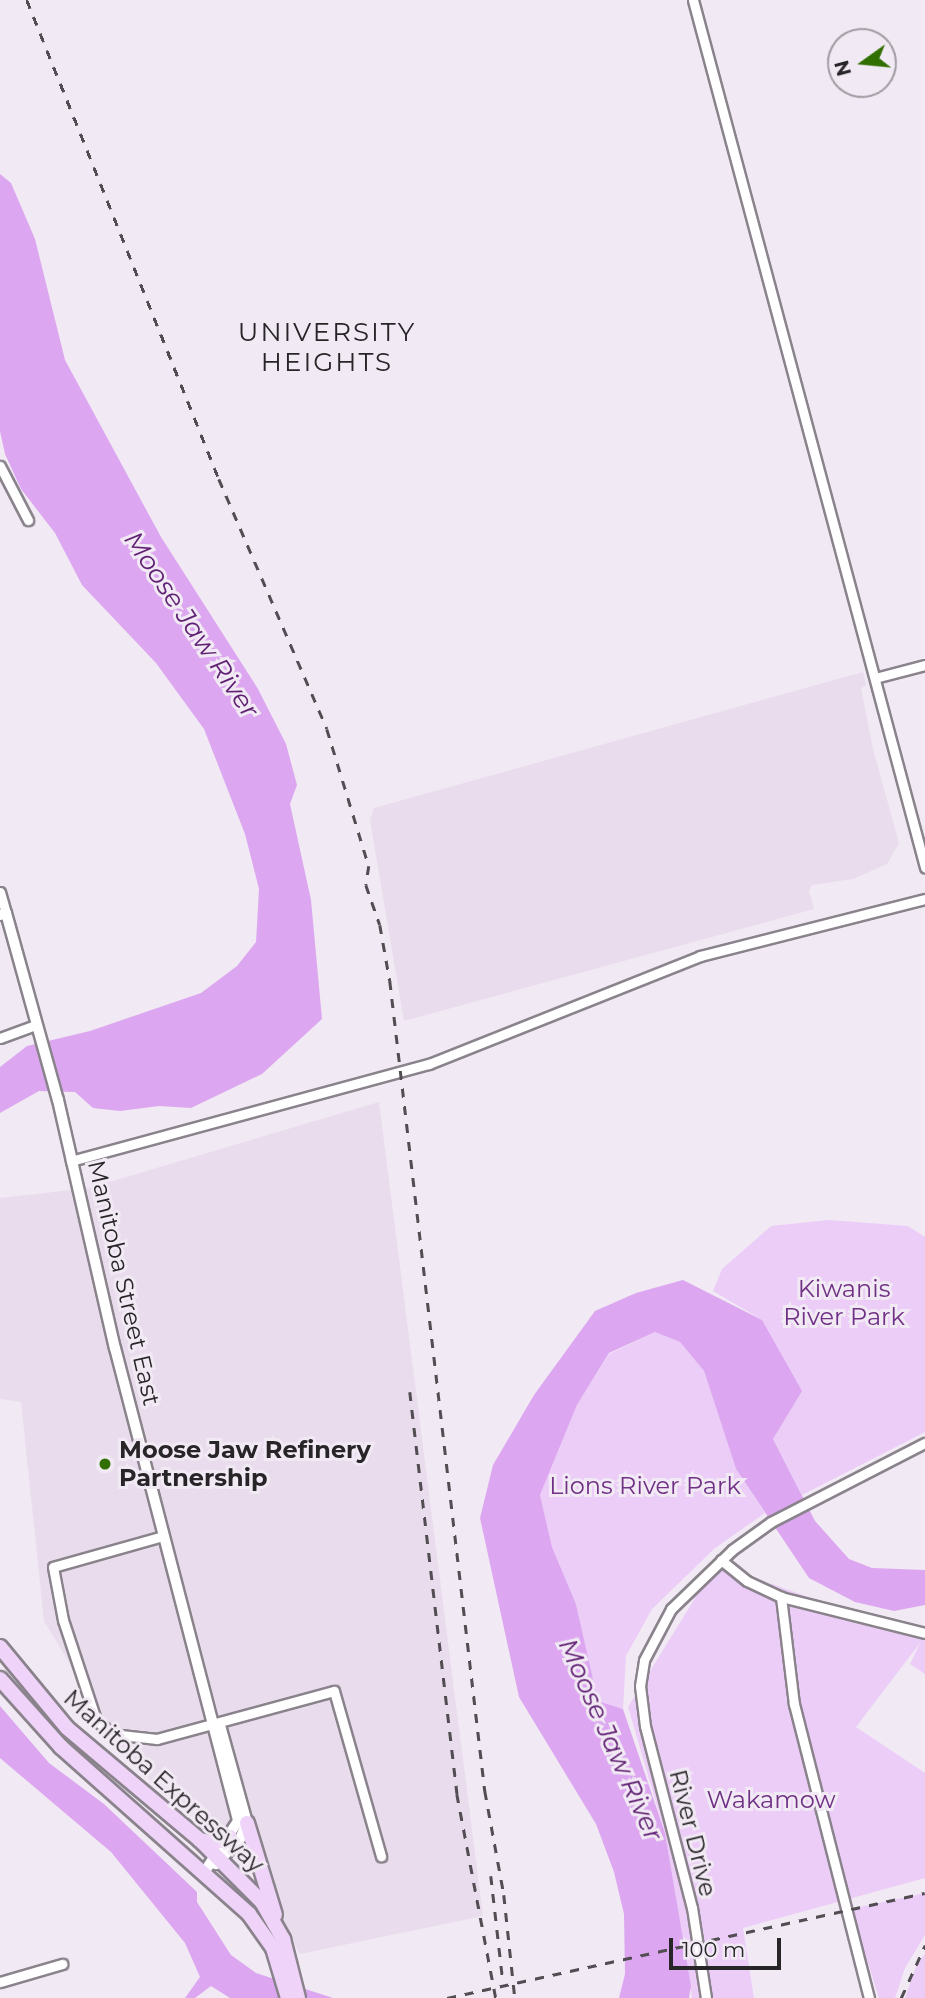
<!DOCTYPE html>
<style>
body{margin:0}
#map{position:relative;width:925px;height:1998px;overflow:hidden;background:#f1e9f3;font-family:Montserrat,sans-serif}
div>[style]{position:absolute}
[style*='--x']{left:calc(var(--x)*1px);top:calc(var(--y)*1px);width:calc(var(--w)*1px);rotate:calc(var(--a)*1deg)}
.built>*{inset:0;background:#e9dded}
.green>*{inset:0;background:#eccdf8}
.water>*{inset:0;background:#dca7f0}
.roads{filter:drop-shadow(2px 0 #8a838c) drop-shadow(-2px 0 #8a838c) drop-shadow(0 2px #8a838c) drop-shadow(0 -2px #8a838c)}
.minor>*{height:9px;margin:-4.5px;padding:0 4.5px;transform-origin:4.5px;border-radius:4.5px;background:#fff}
.tertiary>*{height:10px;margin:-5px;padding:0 5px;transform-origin:5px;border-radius:5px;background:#fff}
.primary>*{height:14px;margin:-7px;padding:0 7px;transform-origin:7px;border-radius:7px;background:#efd3f9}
.rail>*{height:2.5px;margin-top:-1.25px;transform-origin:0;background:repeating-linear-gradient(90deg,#514d52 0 9px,transparent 0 18px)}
.dots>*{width:19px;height:19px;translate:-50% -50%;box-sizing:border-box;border:4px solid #f1e9f3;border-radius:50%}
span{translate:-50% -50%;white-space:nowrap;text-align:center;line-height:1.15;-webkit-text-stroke:6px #f1e9f3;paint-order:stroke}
.street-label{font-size:24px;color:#282529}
.park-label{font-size:24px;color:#703085}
.poi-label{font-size:24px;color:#282529;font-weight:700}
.left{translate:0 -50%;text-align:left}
.neighbourhood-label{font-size:26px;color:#282529;letter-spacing:2px}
.water-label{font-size:26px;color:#602074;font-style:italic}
.north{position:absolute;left:827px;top:28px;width:70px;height:70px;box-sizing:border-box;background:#f1e9f3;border:2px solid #a19ba2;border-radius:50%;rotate:255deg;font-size:19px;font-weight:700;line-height:28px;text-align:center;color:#282529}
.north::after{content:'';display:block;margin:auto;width:24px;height:32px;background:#316f02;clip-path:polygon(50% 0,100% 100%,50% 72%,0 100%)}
.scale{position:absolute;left:669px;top:1938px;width:112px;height:32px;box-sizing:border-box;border:4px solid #282529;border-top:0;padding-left:9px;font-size:21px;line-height:24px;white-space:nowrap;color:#282529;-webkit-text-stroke:5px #f1e9f3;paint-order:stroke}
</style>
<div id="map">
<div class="built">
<i style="clip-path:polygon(863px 672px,866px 685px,861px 688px,873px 749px,899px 843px,887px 864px,853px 879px,812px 885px,809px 891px,814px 909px,404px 1021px,370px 820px,374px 808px)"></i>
<i style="clip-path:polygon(379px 1102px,483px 1916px,300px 1954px,248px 1864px,129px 1762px,44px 1621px,21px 1402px,0 1399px,0 1198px,89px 1188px)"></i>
</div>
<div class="green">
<i style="clip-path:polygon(829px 1220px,908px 1226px,925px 1237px,925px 1432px,802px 1495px,773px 1439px,762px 1320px,713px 1291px,722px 1269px,771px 1226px)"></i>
<i style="clip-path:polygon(655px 1332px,680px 1342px,704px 1371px,736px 1469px,765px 1513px,715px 1548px,652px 1609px,626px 1656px,623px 1709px,598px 1701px,576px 1604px,552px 1547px,540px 1495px,577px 1405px,609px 1354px)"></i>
<i style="clip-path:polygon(716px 1564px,923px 1638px,925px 1634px,925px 1674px,910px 1664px,920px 1643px,856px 1727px,925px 1773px,925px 1878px,743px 1928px,754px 1998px,692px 1998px,665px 1833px,628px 1707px)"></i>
<i style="clip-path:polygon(925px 1893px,925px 1935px,905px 1968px,895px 1998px,879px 1998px,851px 1909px)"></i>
<i style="clip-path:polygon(925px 1954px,925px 1998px,905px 1998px,917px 1964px)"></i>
</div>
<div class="water">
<i style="clip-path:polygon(0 174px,11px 183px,35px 239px,65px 360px,161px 537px,258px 689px,286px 744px,297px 785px,290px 804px,311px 900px,322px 1019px,262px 1074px,191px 1108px,159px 1106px,120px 1111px,93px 1108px,75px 1092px,39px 1091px,0 1113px,0 1067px,27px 1046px,90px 1031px,201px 993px,237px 966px,256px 942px,259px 889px,245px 834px,204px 729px,156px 663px,82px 585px,55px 533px,21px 489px,5px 454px,0 431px)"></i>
<i style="clip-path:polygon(683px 1280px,762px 1320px,802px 1391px,773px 1439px,815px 1521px,849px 1559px,872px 1568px,925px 1570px,925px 1605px,894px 1611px,855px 1602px,809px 1578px,736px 1469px,704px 1371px,680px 1342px,655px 1332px,609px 1353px,577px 1405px,540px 1495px,552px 1547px,576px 1604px,598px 1701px,623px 1709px,665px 1833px,691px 1986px,689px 1998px,619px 1998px,625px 1974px,624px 1914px,614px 1872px,596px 1824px,519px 1697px,480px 1518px,493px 1465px,534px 1395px,595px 1311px,636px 1293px)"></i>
<i style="clip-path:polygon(0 1706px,49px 1763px,104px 1804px,197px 1892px,197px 1902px,231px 1955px,256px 1973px,333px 1998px,230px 1998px,211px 1986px,195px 1998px,185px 1998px,200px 1977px,185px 1943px,111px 1852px,0 1758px)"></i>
</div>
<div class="roads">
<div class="minor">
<i style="--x:693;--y:0;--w:898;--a:75.02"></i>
<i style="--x:0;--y:466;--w:61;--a:62.6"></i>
<i style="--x:875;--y:678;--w:52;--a:-14.6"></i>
<i style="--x:0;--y:892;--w:22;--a:74"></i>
<i style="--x:0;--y:1038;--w:37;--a:-20"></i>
<i style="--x:71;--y:1161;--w:371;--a:-15.2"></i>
<i style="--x:429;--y:1064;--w:292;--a:-21.7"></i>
<i style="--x:700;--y:956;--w:232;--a:-14.2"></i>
<i style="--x:163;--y:1536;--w:114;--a:164.3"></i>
<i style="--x:53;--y:1567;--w:54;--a:79.3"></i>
<i style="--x:63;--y:1620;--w:105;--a:71.7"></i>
<i style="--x:96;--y:1720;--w:21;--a:41"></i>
<i style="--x:112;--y:1734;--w:45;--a:6.3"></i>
<i style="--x:157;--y:1739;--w:183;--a:-15.2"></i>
<i style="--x:334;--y:1691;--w:172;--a:74.1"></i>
<i style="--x:721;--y:1560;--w:33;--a:39"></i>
<i style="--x:747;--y:1581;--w:38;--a:25"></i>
<i style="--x:781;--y:1597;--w:148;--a:14"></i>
<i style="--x:781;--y:1597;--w:108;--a:83.1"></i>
<i style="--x:794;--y:1704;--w:303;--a:75.7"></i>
<i style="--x:0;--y:1982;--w:65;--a:-16.2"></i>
<i style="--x:706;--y:1998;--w:91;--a:-98.8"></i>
<i style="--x:692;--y:1908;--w:188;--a:-104.5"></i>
<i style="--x:645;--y:1726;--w:40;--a:-97.1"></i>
<i style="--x:640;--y:1686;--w:26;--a:-81"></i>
<i style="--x:644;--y:1660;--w:58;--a:-62.1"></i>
<i style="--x:671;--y:1609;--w:85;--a:-44"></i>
<i style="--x:732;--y:1550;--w:48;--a:-35.7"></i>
<i style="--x:771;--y:1522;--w:173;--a:-27.2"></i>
</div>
<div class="tertiary">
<i style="--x:0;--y:915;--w:6;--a:-18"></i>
<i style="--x:6;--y:913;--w:194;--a:74.5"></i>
<i style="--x:58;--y:1100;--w:254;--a:77.1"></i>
<i style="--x:115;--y:1348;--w:489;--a:75.4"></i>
<i style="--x:238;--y:1821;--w:64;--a:123.4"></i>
<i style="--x:215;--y:1724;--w:8;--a:40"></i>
<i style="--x:221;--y:1729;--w:98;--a:74.5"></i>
<i style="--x:247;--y:1823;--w:17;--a:114"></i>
<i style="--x:240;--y:1839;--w:35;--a:134"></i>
</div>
<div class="primary">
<i style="--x:0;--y:1647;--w:105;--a:50.4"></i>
<i style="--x:67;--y:1728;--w:174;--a:40.1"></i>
<i style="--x:200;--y:1840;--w:88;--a:45"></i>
<i style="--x:262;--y:1902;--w:43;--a:60.4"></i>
<i style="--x:283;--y:1939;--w:61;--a:75.7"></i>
<i style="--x:0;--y:1679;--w:91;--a:48.1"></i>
<i style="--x:61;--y:1747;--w:251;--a:41.6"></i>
<i style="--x:249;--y:1914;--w:42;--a:54.8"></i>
<i style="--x:273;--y:1948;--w:52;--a:73.3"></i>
<i style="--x:247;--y:1823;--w:96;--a:73.1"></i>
<i style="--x:200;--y:1840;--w:14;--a:12"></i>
<i style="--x:214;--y:1843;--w:17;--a:-21"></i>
</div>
</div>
<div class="rail">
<i style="--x:27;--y:0;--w:516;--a:68.16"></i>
<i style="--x:219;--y:479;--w:272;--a:66.6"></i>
<i style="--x:327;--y:729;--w:143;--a:73"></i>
<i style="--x:369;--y:866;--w:19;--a:99"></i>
<i style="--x:366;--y:885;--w:42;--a:70.7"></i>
<i style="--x:380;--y:925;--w:57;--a:79.9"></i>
<i style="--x:390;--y:981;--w:816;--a:83.31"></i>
<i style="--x:485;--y:1791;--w:106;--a:79.6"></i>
<i style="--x:504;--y:1895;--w:104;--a:83.9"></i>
<i style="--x:410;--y:1392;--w:405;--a:83.3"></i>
<i style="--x:457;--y:1794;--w:208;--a:79.2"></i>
<i style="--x:491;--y:1876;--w:106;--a:83.5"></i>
<i style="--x:447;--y:1998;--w:489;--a:-12.4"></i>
<i style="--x:901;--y:1998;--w:58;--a:-65.6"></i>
</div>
<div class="dots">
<i style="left:105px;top:1464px;background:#316f02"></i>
</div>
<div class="street-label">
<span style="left:124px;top:1283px;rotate:77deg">Manitoba Street East</span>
<span style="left:164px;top:1781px;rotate:42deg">Manitoba Expressway</span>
<span style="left:693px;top:1833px;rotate:76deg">River Drive</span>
</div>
<div class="park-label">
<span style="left:844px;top:1303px">Kiwanis<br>River Park</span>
<span style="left:645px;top:1486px">Lions River Park</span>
<span style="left:771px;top:1800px">Wakamow</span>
</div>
<div class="poi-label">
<span class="left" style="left:119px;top:1464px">Moose Jaw Refinery<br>Partnership</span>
</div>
<div class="neighbourhood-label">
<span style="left:327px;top:348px">UNIVERSITY<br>HEIGHTS</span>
</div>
<div class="water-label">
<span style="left:191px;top:625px;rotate:56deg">Moose Jaw River</span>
<span style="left:610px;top:1740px;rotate:66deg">Moose Jaw River</span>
</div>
<div class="north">N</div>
<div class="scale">100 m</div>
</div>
